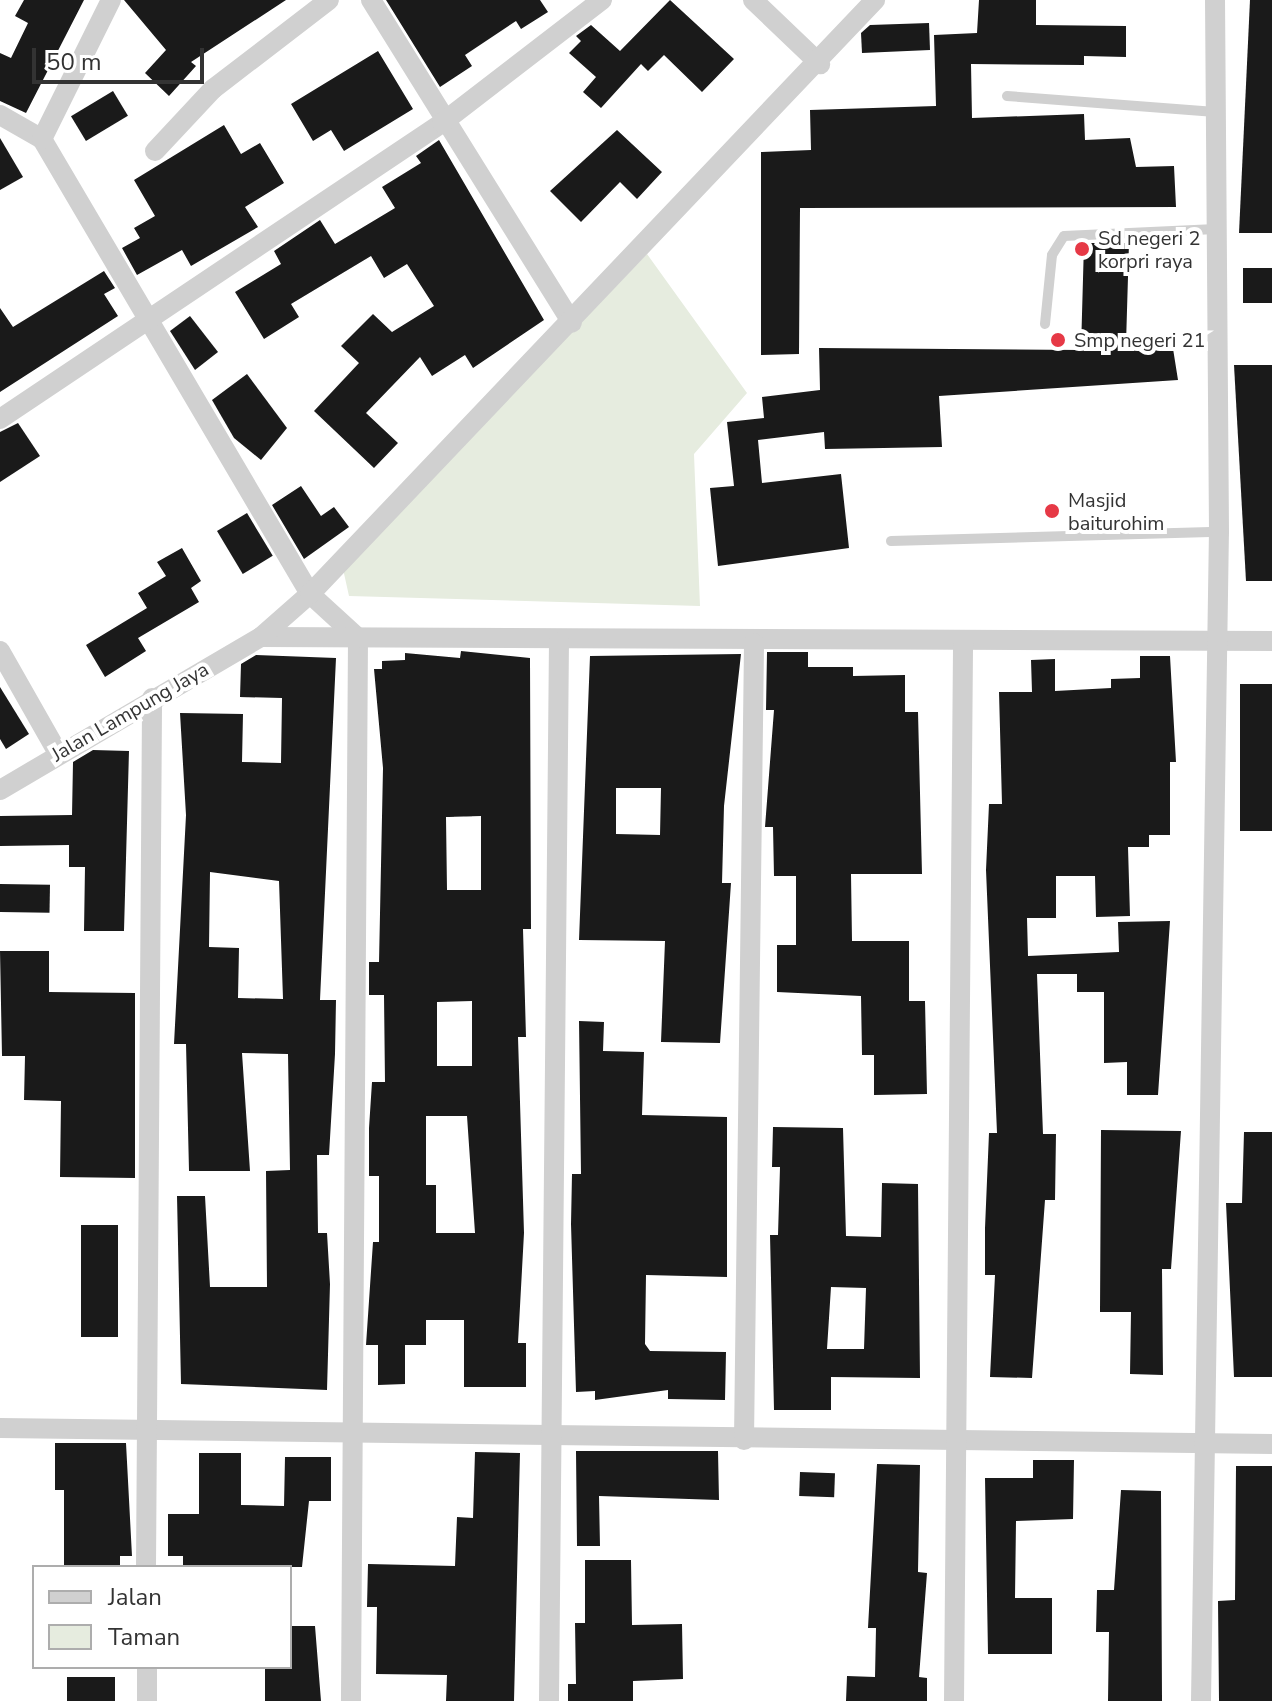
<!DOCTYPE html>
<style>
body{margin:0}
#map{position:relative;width:1272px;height:1701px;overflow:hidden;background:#fff;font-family:"Nunito Sans",sans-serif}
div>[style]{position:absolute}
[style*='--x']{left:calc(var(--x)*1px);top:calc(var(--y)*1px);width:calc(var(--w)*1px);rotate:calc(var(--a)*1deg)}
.green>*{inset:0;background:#e6ecdf}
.building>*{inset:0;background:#1a1a1a;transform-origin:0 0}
.service>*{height:10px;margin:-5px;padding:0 5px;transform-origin:5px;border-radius:5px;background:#d0d0d0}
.minor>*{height:20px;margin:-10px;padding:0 10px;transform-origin:10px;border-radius:10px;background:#d0d0d0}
.dots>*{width:22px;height:22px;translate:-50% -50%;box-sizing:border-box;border:4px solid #fff;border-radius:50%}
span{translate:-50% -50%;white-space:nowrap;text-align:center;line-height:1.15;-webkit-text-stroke:8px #fff;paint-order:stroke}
.poi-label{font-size:20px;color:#333}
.left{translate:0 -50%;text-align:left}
.street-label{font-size:20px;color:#333}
.legend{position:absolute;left:32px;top:1565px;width:260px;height:104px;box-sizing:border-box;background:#fff;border:2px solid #adadad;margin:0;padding:10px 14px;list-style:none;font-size:24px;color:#333}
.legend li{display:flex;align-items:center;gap:16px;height:40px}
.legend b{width:40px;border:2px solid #adadad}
.scale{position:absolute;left:32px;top:48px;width:172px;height:36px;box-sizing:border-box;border:4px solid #333;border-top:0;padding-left:10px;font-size:24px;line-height:28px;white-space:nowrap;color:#333;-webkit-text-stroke:6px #fff;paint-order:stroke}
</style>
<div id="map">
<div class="green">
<i style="clip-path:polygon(647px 254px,747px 393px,694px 454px,700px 606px,349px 596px,343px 569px)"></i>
</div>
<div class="building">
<i style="clip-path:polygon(24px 0,84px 0,26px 113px,0 101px,0 53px,11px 58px,28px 23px,15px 16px)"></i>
<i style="clip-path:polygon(124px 0,286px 0,191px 62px,196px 66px,169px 96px,145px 73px,166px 50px)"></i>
<i style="clip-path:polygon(386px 0,540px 0,548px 12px,521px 29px,516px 21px,465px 55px,472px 66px,440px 87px)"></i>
<i style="clip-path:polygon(670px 0,734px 59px,702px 92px,664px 55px,648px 71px,641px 64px,601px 108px,583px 92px,596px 77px,569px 53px,581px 41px,576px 36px,591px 25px,620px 51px)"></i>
<i style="clip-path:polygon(979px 0,1036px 0,1036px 25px,1126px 26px,1126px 57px,1084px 56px,1084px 65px,971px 64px,972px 118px,1084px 114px,1085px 140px,1130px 138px,1136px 167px,1174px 166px,1176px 207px,800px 208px,799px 354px,761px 355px,761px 152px,811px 150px,810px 110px,936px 106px,934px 35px,977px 33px)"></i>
<i style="clip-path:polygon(1250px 0,1272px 0,1272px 233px,1239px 233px)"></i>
<i style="clip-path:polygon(929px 23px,930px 50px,862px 53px,861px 33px,870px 25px)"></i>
<i style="clip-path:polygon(378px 51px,413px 109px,344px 151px,331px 130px,313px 141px,291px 104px)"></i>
<i style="left:113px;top:91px;width:29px;height:49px;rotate:59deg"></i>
<i style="clip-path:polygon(224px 125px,241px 154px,260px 143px,284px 183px,245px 207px,258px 227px,191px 266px,182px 250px,137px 275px,122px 248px,140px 238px,134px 228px,155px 216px,134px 180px)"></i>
<i style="clip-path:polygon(617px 130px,662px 172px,637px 199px,620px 182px,581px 222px,550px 191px)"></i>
<i style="clip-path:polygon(0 138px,23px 177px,0 190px)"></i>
<i style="clip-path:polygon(439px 140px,544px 320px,473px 368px,465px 355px,432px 376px,420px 357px,366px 413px,398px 443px,374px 468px,314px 411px,359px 363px,341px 346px,373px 314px,392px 332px,434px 306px,407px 264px,384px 278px,371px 256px,291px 304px,299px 317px,264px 339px,235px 292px,281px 264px,274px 251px,320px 220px,335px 244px,395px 208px,382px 187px,421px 163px,416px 156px)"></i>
<i style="clip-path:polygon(1084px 243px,1129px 243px,1126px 344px,1171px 336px,1178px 380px,939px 396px,942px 447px,825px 449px,824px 432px,758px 440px,762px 483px,841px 474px,849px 548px,718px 566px,710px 488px,734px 486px,727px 422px,764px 418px,762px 397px,820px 390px,819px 348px,1081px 350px)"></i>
<i style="left:1243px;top:268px;width:29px;height:35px"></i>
<i style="clip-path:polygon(104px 271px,115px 288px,104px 294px,118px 316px,0 392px,0 308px,13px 327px)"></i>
<i style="clip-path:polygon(190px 316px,218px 352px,195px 370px,170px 331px)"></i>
<i style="clip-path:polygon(1234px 365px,1272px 365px,1272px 581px,1246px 581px)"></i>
<i style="clip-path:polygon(247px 374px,287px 428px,261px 460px,234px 438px,212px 400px)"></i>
<i style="clip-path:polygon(18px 423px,40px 456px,0 482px,0 432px)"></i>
<i style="clip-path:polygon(301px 486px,321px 516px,334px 507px,349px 527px,304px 559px,272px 505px)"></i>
<i style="left:247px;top:513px;width:50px;height:35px;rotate:59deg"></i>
<i style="clip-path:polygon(182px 548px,201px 581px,191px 588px,199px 602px,138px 638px,146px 651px,105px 677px,86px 645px,147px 608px,138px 593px,166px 576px,157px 562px)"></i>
<i style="clip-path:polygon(evenodd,461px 651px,530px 658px,531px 929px,523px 929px,526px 1037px,518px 1037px,524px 1233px,518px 1343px,526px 1343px,526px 1387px,464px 1387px,464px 1320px,426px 1320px,426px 1345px,405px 1345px,405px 1384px,378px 1385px,378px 1345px,366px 1345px,373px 1242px,379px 1242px,379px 1176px,369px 1176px,369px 1128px,372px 1082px,385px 1082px,384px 995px,369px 995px,369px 962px,379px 962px,383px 768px,374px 669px,382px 669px,382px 661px,405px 660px,405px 653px,460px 658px,461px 651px,481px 816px,481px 890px,447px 890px,446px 817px,481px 816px,461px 651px,472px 1001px,472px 1066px,437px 1066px,437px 1002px,472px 1001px,461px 651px,426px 1116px,467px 1116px,475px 1233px,436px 1233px,436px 1185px,426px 1185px,426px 1116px)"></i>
<i style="clip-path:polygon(767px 652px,808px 652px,808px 667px,853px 667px,853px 676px,905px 675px,905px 712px,918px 712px,922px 874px,851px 874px,852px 941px,909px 941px,909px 1001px,925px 1001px,927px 1094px,874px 1095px,874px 1055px,862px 1055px,861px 996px,777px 992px,777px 945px,796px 945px,796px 876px,774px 876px,773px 827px,765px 827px,774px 710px,766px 710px)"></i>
<i style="clip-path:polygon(evenodd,741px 654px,724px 806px,722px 883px,731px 883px,720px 1043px,661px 1042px,665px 941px,579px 940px,590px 656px,741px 654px,616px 788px,661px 788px,660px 835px,616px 834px,616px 788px)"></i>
<i style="clip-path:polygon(evenodd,256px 655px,336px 658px,320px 1000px,336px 1000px,335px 1054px,329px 1155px,317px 1155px,318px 1233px,327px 1233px,330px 1284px,327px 1390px,181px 1384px,177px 1196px,205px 1196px,210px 1287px,267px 1287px,266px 1171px,290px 1170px,288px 1054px,242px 1053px,250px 1171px,189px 1171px,186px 1044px,174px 1044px,186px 815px,180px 713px,243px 714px,242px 762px,281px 763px,282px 698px,240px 697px,241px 664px,256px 655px,210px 872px,279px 881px,283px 999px,238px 998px,239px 948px,209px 947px,210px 872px)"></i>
<i style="clip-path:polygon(1140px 656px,1170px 656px,1176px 762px,1170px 762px,1170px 835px,1149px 835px,1149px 847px,1128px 847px,1130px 916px,1096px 917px,1095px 876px,1056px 876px,1056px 918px,1027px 918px,1028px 956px,1119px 952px,1118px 922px,1170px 921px,1158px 1095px,1127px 1095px,1127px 1062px,1104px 1063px,1104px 992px,1077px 992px,1077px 974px,1037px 974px,1043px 1134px,1056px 1134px,1055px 1200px,1045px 1200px,1032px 1378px,990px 1377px,995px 1275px,985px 1275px,985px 1228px,989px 1133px,997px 1133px,986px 870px,989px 804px,1002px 804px,999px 692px,1032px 692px,1031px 660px,1055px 659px,1055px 691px,1111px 688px,1111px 679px,1140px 678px)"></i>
<i style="left:1240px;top:684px;width:32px;height:147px"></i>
<i style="clip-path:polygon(0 687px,29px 734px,6px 749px,0 739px)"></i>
<i style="clip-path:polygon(93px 750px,129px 751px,124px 931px,84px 931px,85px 867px,69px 867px,69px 845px,0 846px,0 816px,72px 815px,73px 762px)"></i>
<i style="left:0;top:884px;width:50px;height:28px;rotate:1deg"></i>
<i style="clip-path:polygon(0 951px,49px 951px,49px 992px,135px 993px,135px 1178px,60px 1177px,61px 1101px,24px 1100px,25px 1056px,2px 1056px)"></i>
<i style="clip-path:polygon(579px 1021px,604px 1022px,603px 1051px,644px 1052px,642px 1115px,727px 1117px,727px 1277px,646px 1275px,645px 1344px,650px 1351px,726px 1352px,725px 1400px,668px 1399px,668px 1390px,595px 1400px,595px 1391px,576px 1392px,571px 1224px,572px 1174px,581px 1174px)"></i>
<i style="clip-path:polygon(evenodd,773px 1127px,843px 1128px,846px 1236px,881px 1237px,882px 1183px,918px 1184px,920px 1378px,831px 1377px,831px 1410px,774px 1410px,770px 1235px,778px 1235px,780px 1167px,772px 1167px,773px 1127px,831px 1287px,866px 1288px,864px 1349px,827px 1349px,831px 1287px)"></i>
<i style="clip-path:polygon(1101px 1130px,1181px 1131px,1171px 1269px,1162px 1269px,1163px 1375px,1130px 1374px,1131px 1312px,1100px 1312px)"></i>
<i style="clip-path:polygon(1244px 1132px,1272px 1132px,1272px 1377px,1234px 1377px,1226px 1203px,1242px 1203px)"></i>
<i style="left:81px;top:1225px;width:37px;height:112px"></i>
<i style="clip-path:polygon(55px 1443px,126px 1443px,132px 1556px,120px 1556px,120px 1567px,64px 1567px,64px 1490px,55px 1490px)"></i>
<i style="clip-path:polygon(576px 1451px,718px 1451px,719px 1500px,599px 1496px,600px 1546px,577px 1546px)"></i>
<i style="clip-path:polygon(475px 1452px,520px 1453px,514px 1701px,446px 1701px,447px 1675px,376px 1674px,377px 1607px,367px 1607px,368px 1564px,455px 1566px,457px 1517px,473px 1518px)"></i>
<i style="clip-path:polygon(199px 1453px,241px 1453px,241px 1505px,284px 1506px,285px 1457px,331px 1457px,331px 1501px,309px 1501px,302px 1567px,183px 1567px,183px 1556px,168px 1556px,168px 1514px,199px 1514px)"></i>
<i style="clip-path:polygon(1033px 1460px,1074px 1460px,1073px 1519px,1016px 1521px,1015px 1598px,1052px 1598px,1052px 1654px,988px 1654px,985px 1478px,1033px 1478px)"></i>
<i style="clip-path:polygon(877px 1464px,920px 1465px,918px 1572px,927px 1573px,919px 1677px,927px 1678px,927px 1701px,846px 1701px,847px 1676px,875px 1677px,876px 1628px,868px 1628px)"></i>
<i style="clip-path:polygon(1236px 1466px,1272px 1466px,1272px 1701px,1219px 1701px,1218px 1601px,1235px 1600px)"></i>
<i style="left:800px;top:1472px;width:35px;height:24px;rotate:2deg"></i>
<i style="clip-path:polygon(1121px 1490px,1161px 1491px,1162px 1701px,1108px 1701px,1109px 1632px,1096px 1632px,1097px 1590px,1114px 1590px)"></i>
<i style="clip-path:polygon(585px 1560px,631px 1560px,632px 1625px,682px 1624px,683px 1679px,633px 1681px,633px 1701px,568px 1701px,568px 1684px,576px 1684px,575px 1623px,585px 1623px)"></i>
<i style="clip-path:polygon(290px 1626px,315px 1626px,321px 1701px,265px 1701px,265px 1667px,290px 1667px)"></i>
<i style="left:67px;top:1677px;width:48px;height:24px"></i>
</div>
<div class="service">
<i style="--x:1007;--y:96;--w:209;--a:4.4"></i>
<i style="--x:1045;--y:324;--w:69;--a:-84.2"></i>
<i style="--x:1052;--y:255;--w:22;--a:-58"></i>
<i style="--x:1064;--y:236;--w:152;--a:-2.6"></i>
<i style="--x:891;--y:541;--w:328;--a:-1.6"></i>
</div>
<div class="minor">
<i style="--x:371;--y:0;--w:380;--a:58.1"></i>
<i style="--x:753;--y:0;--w:93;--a:43.7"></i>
<i style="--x:0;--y:115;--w:48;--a:29.7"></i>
<i style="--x:42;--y:139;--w:528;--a:59.5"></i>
<i style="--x:310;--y:594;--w:65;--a:42.5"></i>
<i style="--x:358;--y:638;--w:1063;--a:90.38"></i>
<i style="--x:42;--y:139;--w:155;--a:-63.6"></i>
<i style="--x:155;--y:151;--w:85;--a:-46.9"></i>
<i style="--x:213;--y:89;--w:146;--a:-37.5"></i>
<i style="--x:0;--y:419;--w:532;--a:-33.81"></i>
<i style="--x:442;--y:123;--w:202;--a:-37.6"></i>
<i style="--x:261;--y:637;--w:1011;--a:0.23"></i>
<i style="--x:0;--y:651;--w:117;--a:60.4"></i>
<i style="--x:0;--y:790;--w:303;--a:-30.4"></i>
<i style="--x:261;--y:637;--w:65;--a:-41.3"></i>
<i style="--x:310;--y:594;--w:820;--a:-46.43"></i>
<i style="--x:0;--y:1428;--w:1272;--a:0.72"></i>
<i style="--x:744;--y:1440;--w:797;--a:-89.28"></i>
<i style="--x:146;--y:1567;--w:869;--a:-89.6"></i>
<i style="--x:147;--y:1667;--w:34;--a:90"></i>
<i style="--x:549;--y:1701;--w:1059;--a:-89.46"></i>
<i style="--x:954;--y:1701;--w:1061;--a:-89.51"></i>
<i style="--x:1201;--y:1701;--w:1169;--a:-89.12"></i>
<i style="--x:1219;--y:532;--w:532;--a:-90.43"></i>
</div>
<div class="dots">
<i style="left:1082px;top:249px;background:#e63946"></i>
<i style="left:1058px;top:340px;background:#e63946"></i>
<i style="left:1052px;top:511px;background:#e63946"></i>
</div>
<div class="poi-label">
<span class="left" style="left:1098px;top:250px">Sd negeri 2<br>korpri raya</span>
<span class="left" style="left:1074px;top:340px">Smp negeri 21</span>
<span class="left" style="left:1068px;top:512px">Masjid<br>baiturohim</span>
</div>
<div class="street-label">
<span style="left:130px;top:712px;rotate:-30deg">Jalan Lampung Jaya</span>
</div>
<ul class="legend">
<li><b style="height:10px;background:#d0d0d0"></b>Jalan</li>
<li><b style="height:22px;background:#e6ecdf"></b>Taman</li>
</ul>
<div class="scale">50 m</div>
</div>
